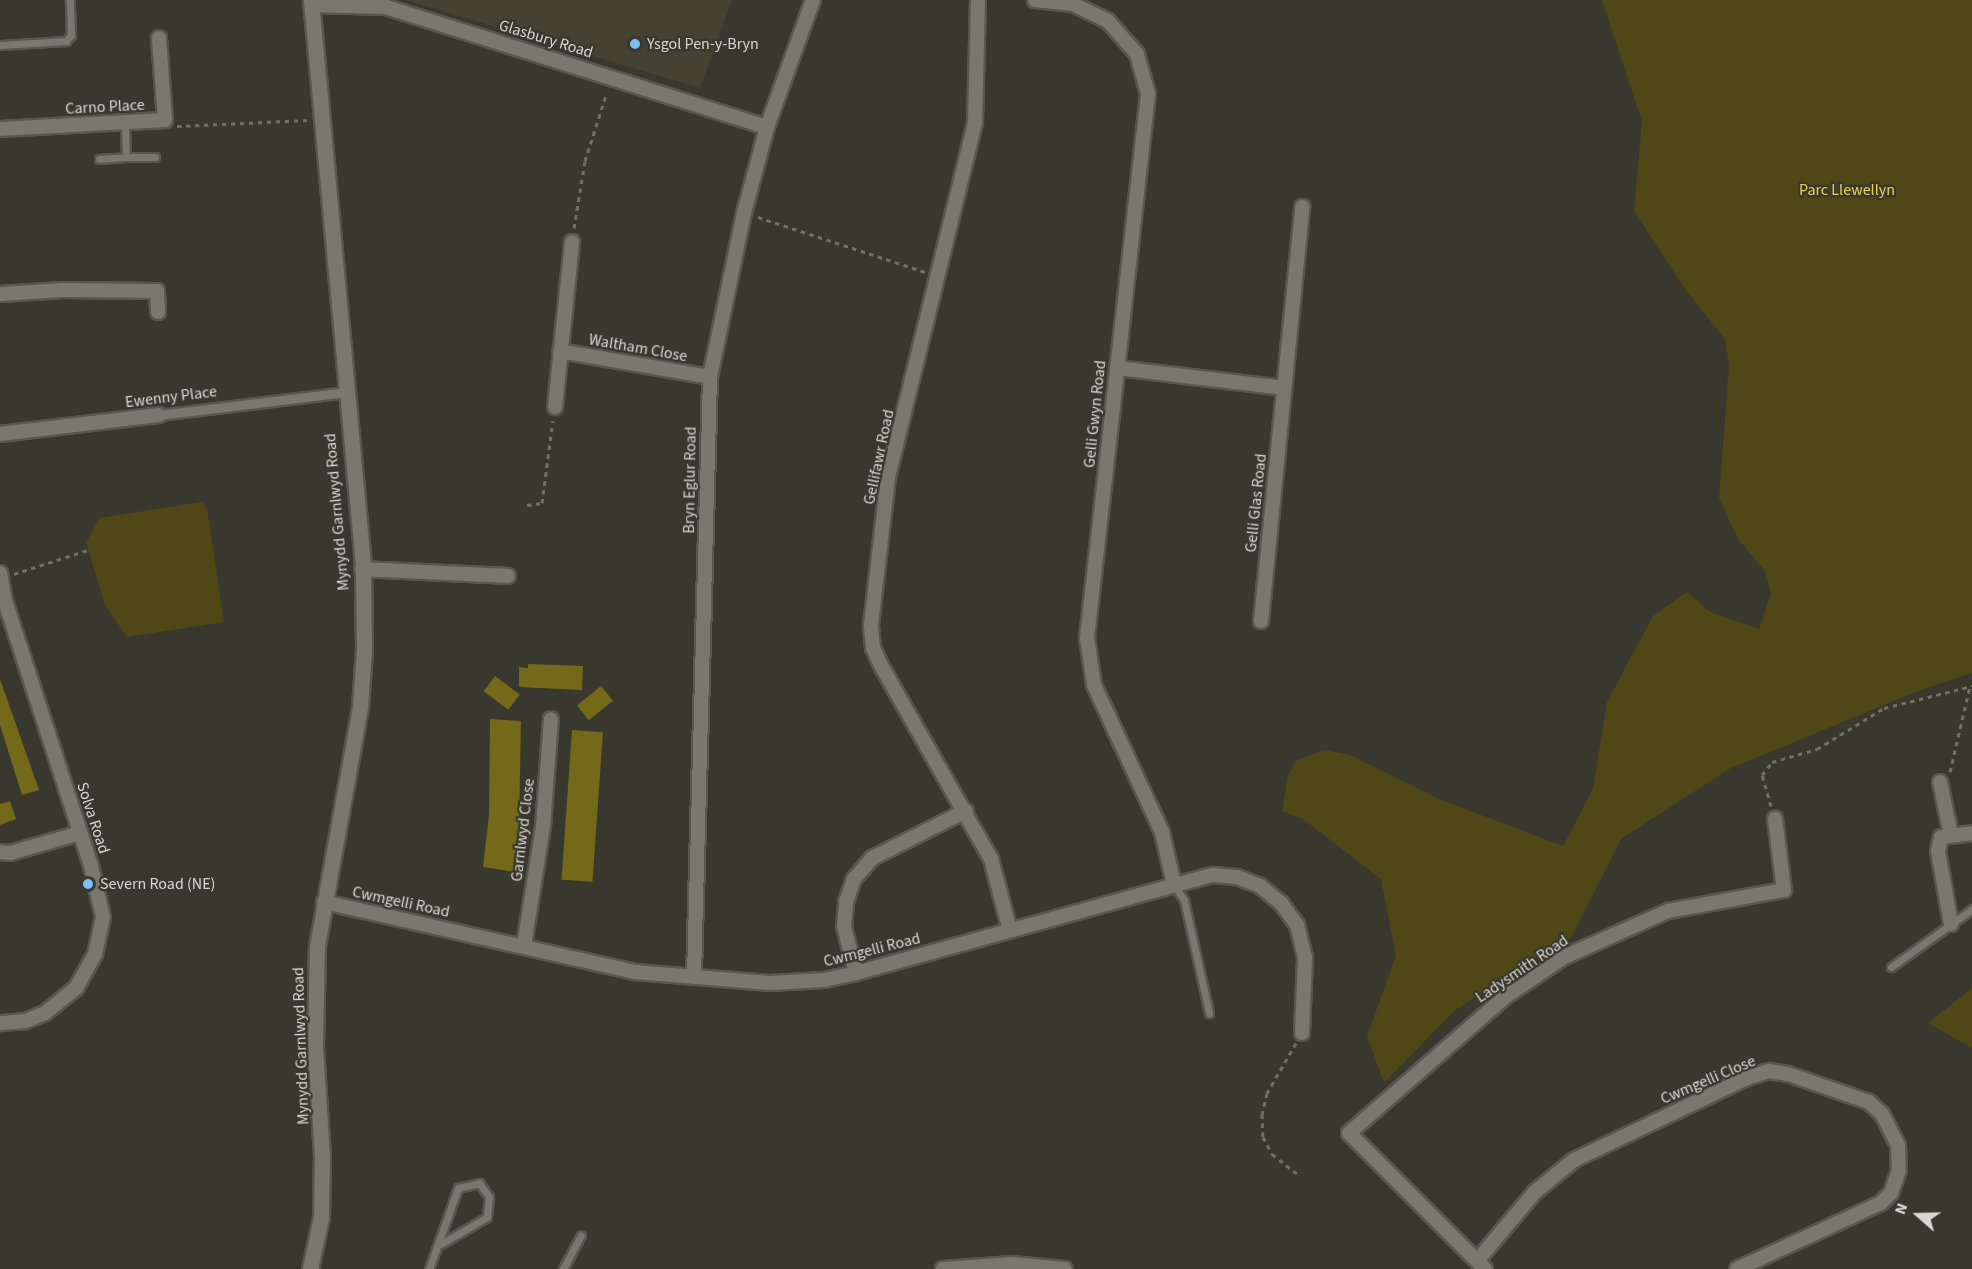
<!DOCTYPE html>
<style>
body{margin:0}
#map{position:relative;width:1972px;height:1269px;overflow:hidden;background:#39382f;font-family:"Source Sans 3",sans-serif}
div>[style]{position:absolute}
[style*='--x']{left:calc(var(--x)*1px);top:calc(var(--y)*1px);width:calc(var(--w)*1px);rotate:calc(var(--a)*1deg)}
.built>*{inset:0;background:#454234}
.green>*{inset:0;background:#4f4715}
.building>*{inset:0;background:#746819;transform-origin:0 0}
.path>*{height:3px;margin-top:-1.5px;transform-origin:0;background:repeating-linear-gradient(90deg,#706f67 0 4.5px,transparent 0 9px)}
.roads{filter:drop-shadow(2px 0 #57564f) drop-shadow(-2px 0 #57564f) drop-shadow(0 2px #57564f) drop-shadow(0 -2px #57564f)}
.service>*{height:7px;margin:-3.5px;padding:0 3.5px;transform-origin:3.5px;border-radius:3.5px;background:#79786e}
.pedestrian>*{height:9px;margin:-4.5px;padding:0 4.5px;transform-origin:4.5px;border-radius:4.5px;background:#79786e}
.minor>*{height:14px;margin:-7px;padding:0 7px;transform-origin:7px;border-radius:7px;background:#79786e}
.tertiary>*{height:15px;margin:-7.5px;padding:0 7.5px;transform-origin:7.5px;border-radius:7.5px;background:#79786e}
.dots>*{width:16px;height:16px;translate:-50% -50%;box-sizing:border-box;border:3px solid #39382f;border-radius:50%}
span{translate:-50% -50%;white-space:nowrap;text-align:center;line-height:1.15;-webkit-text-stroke:4.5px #39382f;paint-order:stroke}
.street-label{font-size:16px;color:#d8d7d1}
.poi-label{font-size:16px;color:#d8d7d1}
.left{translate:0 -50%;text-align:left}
.park-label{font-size:16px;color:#e9d44f}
.north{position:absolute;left:1888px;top:1185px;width:60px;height:60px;-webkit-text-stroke:4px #39382f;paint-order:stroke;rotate:290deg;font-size:16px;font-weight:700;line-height:24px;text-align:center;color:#d8d7d1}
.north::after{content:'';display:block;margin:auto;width:21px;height:27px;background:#d8d7d1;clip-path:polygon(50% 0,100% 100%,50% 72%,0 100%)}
</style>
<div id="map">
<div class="built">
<i style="clip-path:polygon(406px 0,732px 0,700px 88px)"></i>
</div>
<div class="green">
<i style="clip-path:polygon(1602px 0,1972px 0,1972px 673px,1920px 690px,1729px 769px,1621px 839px,1572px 936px,1455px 1010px,1384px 1083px,1367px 1036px,1396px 956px,1381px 879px,1303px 819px,1282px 811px,1288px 775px,1296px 761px,1324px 750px,1350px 755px,1439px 799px,1563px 846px,1593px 789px,1607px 702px,1653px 616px,1687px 592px,1710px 612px,1759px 629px,1771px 593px,1765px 571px,1738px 539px,1719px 498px,1729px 366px,1725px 339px,1685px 289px,1634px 211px,1642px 121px)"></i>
<i style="clip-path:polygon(202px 502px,207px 508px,224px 622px,127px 637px,105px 605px,86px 543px,99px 518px)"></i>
<i style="clip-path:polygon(1972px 988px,1972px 1048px,1928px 1023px)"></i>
</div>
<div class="building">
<i style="clip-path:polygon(528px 664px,583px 666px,582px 690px,519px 687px,519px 667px,528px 668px)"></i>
<i style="left:495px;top:676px;width:31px;height:19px;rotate:37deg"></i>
<i style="clip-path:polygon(0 679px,39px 790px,22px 795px,0 725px)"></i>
<i style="left:601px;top:686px;width:19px;height:31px;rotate:51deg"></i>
<i style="clip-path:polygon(490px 719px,521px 721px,519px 826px,514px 872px,483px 867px,489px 815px)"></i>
<i style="left:572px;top:730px;width:31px;height:150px;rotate:4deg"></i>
<i style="clip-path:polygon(10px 801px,16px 819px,0 825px,0 804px)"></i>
</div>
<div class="path">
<i style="--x:177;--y:126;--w:131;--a:-2.6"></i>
<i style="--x:758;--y:217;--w:176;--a:18.2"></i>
<i style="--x:574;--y:228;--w:68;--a:-80.7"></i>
<i style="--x:585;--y:161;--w:72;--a:-72.3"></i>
<i style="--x:527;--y:505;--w:15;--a:-8"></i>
<i style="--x:542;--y:503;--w:83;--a:-82.4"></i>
<i style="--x:14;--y:574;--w:78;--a:-18"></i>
<i style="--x:1950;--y:772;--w:88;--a:-76.9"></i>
<i style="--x:1771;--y:806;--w:32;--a:-106"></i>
<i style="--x:1762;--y:775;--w:16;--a:-52"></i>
<i style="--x:1772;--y:762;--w:47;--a:-16.1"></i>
<i style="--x:1817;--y:749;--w:79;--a:-31.5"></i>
<i style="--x:1884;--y:708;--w:91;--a:-14"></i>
<i style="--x:1296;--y:1043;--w:58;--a:120.1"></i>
<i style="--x:1267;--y:1093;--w:22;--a:103"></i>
<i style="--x:1262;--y:1114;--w:23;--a:88"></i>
<i style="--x:1263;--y:1137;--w:19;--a:62"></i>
<i style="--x:1272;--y:1154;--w:33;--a:38"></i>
</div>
<div class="roads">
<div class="service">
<i style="--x:0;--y:45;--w:66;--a:-3.5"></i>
<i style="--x:66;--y:41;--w:8;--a:-50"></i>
<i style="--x:71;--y:35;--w:35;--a:-92"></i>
<i style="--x:126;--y:157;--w:29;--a:0"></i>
<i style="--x:99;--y:159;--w:27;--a:-4"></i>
<i style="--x:126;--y:157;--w:35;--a:-92"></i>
<i style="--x:1174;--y:885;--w:18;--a:56"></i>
<i style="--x:1184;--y:900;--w:116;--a:77.5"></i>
<i style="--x:1891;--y:967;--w:100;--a:-35.6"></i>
<i style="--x:429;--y:1269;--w:86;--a:-70.3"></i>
<i style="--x:458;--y:1188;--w:22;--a:-13"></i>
<i style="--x:479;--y:1183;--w:17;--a:54"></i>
<i style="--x:489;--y:1197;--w:20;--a:96"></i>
<i style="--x:487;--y:1217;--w:53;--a:149.6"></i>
<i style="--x:563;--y:1269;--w:38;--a:-62"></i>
</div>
<div class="pedestrian">
<i style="--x:159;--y:415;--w:187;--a:-7"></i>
</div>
<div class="minor">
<i style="--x:978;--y:0;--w:123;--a:91.4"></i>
<i style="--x:975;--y:123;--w:366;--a:103.8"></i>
<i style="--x:888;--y:478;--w:149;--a:96.6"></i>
<i style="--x:871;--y:626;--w:22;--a:85"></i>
<i style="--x:873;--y:648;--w:23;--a:65"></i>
<i style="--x:883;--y:669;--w:219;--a:60.4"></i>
<i style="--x:991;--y:859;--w:74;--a:75.2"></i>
<i style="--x:1035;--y:0;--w:38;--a:6"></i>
<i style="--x:1073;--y:4;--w:39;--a:26"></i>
<i style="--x:1108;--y:21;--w:44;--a:48.7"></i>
<i style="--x:1137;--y:54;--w:41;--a:74.6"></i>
<i style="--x:1148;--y:94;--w:547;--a:96.4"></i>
<i style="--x:1087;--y:638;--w:48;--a:81.5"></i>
<i style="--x:1094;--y:685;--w:162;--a:65.2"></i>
<i style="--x:1162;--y:832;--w:54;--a:77.2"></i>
<i style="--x:312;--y:5;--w:74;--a:1.5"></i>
<i style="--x:386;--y:7;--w:399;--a:17.5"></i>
<i style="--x:0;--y:129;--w:165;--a:-3.1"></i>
<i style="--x:165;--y:120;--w:82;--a:-94.2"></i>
<i style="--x:0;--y:294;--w:63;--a:-3.6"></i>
<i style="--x:63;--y:290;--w:94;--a:0.6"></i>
<i style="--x:157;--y:291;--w:21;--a:87"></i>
<i style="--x:560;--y:351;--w:152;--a:9.8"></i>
<i style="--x:1117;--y:368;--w:168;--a:6.8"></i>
<i style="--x:555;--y:407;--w:166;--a:-84.1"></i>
<i style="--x:0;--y:434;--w:160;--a:-6.8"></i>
<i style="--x:362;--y:569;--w:146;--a:2.7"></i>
<i style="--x:0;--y:573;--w:28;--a:80"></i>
<i style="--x:5;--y:601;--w:279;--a:72"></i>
<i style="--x:91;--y:866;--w:52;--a:76.8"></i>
<i style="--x:103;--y:917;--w:38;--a:102"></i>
<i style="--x:95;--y:954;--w:39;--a:119"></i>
<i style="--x:76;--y:988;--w:40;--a:141"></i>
<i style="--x:45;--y:1013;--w:22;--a:158"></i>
<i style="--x:25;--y:1021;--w:25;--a:175"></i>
<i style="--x:1261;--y:621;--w:416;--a:-84.3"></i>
<i style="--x:1940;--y:782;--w:54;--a:78.3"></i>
<i style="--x:0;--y:852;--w:10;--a:6"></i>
<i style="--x:10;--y:853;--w:73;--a:-15.9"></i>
<i style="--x:324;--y:902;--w:319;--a:12.7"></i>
<i style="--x:635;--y:972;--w:135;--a:4.7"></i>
<i style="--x:770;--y:983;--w:54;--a:-3.2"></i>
<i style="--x:824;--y:980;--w:33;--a:-12"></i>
<i style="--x:856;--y:973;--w:370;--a:-15.4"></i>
<i style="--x:1213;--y:875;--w:24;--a:5"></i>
<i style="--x:1237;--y:877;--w:25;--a:21"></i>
<i style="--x:1260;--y:886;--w:27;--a:39"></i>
<i style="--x:1281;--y:903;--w:27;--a:54"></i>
<i style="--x:1297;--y:925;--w:34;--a:76"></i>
<i style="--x:1305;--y:958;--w:75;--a:92.3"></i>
<i style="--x:1951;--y:924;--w:74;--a:-100.1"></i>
<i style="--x:1938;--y:851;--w:14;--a:-78"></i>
<i style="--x:1941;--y:837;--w:31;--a:-7"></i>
<i style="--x:524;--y:945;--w:120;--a:-80.9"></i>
<i style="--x:543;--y:827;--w:108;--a:-85.8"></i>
<i style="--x:856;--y:973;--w:48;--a:-104.6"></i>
<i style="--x:844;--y:927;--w:25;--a:-85"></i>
<i style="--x:846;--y:902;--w:24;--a:-71"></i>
<i style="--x:854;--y:879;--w:28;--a:-49"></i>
<i style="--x:872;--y:858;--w:105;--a:-26.6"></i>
<i style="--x:694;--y:976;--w:599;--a:-88.47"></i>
<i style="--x:710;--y:377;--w:167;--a:-78.3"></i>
<i style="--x:744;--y:213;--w:89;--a:-75"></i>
<i style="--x:767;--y:127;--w:135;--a:-70.1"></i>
<i style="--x:1477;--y:1261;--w:90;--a:-50"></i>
<i style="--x:1535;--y:1192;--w:50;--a:-39.4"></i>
<i style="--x:1574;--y:1160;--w:191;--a:-25.4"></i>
<i style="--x:1747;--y:1078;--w:23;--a:-18"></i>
<i style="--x:1769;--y:1071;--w:19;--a:9"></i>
<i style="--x:1788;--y:1074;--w:86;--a:19.1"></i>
<i style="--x:1869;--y:1102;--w:18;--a:43"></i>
<i style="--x:1882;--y:1114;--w:35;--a:63"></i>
<i style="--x:1898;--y:1145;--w:25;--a:88"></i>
<i style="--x:1899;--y:1170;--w:24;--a:109"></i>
<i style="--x:1891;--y:1193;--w:14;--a:135"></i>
<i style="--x:1881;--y:1203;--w:158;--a:155.4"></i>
<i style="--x:943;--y:1269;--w:69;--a:-4.1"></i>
<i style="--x:1012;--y:1264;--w:53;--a:5.4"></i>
<i style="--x:1485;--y:1269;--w:192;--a:-135"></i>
<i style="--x:1349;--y:1133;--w:207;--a:-41.1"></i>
<i style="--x:1505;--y:997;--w:71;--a:-34.1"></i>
<i style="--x:1564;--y:957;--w:114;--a:-23.9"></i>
<i style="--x:1668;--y:911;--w:118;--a:-10.3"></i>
<i style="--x:1784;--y:890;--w:72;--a:-97.2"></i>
</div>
<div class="tertiary">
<i style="--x:310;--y:1269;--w:53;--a:-78.1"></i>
<i style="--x:321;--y:1217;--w:61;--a:-89.1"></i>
<i style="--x:322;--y:1156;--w:109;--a:-93.7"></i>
<i style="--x:315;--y:1047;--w:101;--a:-88.9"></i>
<i style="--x:317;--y:946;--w:243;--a:-79.8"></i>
<i style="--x:360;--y:707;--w:57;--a:-86"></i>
<i style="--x:364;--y:650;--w:85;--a:-90.7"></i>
<i style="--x:363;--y:565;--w:567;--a:-95.26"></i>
</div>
</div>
<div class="dots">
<i style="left:635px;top:44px;background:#7abff8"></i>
<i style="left:88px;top:884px;background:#7abff8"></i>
</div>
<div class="street-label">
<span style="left:546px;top:39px;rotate:17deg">Glasbury Road</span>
<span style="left:105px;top:107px;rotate:-3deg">Carno Place</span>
<span style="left:638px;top:348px;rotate:10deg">Waltham Close</span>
<span style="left:171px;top:397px;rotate:-7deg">Ewenny Place</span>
<span style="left:1095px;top:414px;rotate:-84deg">Gelli Gwyn Road</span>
<span style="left:879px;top:457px;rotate:-78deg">Gellifawr Road</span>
<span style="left:690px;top:480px;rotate:-89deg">Bryn Eglur Road</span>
<span style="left:1256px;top:503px;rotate:-84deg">Gelli Glas Road</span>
<span style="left:337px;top:512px;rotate:-95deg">Mynydd Garnlwyd Road</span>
<span style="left:93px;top:818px;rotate:72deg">Solva Road</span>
<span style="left:523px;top:830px;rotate:-83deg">Garnlwyd Close</span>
<span style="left:401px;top:902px;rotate:12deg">Cwmgelli Road</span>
<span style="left:872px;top:950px;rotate:-14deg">Cwmgelli Road</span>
<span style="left:1522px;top:969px;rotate:-34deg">Ladysmith Road</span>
<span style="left:301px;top:1046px;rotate:-92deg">Mynydd Garnlwyd Road</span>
<span style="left:1708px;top:1080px;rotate:-23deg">Cwmgelli Close</span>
</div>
<div class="poi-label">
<span class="left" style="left:647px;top:44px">Ysgol Pen-y-Bryn</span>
<span class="left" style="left:100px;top:884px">Severn Road (NE)</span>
</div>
<div class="park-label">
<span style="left:1847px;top:190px">Parc Llewellyn</span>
</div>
<div class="north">N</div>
</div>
